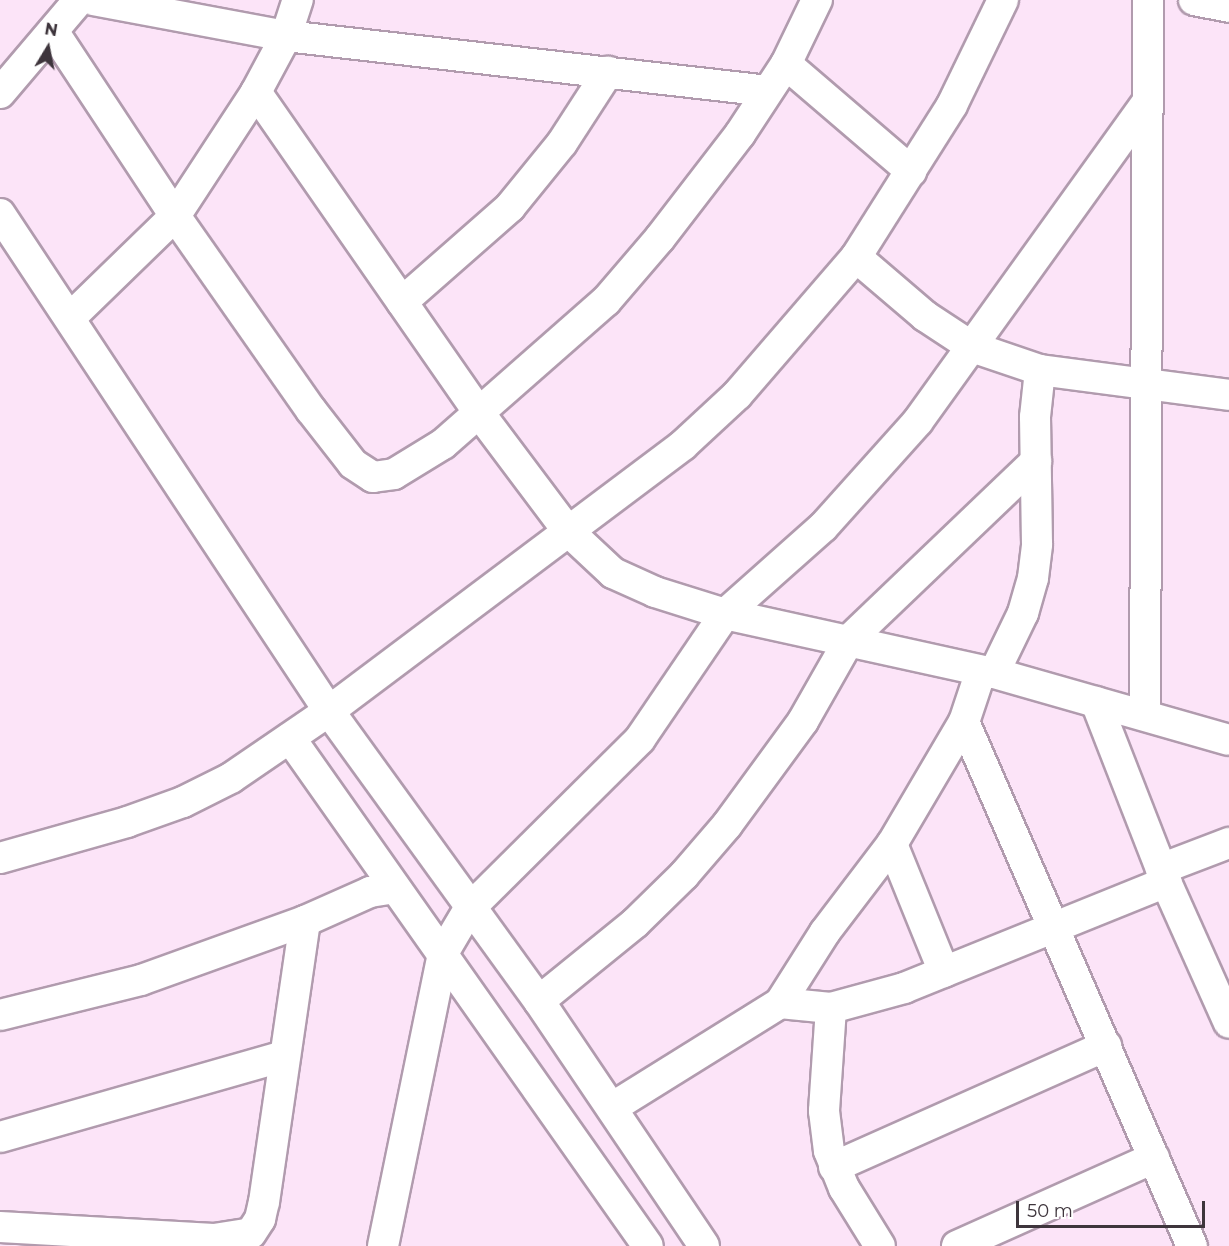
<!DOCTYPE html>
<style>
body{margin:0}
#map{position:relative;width:1229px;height:1246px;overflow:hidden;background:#fce4f8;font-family:Montserrat,sans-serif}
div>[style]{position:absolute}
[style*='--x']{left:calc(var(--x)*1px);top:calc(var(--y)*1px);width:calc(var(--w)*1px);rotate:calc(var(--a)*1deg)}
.roads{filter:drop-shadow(2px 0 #b19bae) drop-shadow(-2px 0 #b19bae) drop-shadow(0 2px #b19bae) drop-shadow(0 -2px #b19bae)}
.minor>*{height:30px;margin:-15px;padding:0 15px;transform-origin:15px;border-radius:15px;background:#fff}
span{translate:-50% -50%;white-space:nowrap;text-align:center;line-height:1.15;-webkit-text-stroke:4.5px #fff;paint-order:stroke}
.north{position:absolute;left:18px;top:18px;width:60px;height:60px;-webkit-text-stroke:4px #fff;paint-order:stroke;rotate:10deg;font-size:16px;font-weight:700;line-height:24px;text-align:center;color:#3e353c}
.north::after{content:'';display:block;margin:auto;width:21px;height:27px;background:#3e353c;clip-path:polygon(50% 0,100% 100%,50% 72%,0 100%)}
.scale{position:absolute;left:1016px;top:1201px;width:189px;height:27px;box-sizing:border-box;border:3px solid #3e353c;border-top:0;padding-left:8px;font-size:18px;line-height:21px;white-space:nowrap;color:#3e353c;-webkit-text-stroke:4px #fff;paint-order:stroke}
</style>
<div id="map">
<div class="roads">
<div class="minor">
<i style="--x:93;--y:0;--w:196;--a:10.6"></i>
<i style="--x:286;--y:36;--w:484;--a:6.5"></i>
<i style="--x:1194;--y:0;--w:36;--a:11"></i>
<i style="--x:53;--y:31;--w:222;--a:56.6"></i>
<i style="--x:175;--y:216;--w:237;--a:55"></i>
<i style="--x:311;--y:410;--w:68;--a:52.1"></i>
<i style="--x:353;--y:464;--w:24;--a:33"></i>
<i style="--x:373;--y:477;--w:21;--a:-8"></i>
<i style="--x:394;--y:474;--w:57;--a:-31.5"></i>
<i style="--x:443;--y:444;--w:217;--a:-41.3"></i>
<i style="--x:606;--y:301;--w:83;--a:-49.4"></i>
<i style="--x:660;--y:238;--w:131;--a:-52.4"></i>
<i style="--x:740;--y:134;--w:84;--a:-56.7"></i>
<i style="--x:786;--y:64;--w:71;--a:-64.2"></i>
<i style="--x:786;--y:64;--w:165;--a:40.6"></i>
<i style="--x:256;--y:92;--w:392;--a:55.2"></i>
<i style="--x:480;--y:414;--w:145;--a:53.1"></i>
<i style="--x:567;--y:530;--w:63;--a:43.1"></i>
<i style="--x:613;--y:573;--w:46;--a:24.3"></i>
<i style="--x:655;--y:592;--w:73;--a:17.4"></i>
<i style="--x:725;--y:614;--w:275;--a:12.4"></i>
<i style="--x:994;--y:673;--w:244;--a:15.9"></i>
<i style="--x:0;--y:93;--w:122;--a:-49.7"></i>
<i style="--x:0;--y:214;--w:596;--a:56.5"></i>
<i style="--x:329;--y:711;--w:358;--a:54.1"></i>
<i style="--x:539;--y:1001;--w:295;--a:56"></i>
<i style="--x:856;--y:257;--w:91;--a:40.5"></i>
<i style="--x:925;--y:316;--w:56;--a:33.4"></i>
<i style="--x:972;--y:347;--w:72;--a:18.7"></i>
<i style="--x:1040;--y:370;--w:191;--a:7.5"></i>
<i style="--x:402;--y:302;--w:144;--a:-41.3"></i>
<i style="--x:510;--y:207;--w:82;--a:-50.9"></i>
<i style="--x:562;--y:143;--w:85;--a:-57.1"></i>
<i style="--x:71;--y:317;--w:145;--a:-44.2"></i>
<i style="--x:175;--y:216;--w:148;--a:-56.8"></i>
<i style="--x:256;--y:92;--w:64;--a:-61.8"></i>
<i style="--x:286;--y:36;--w:38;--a:-72"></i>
<i style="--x:994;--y:673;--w:67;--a:-64.2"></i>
<i style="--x:1023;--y:613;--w:36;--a:-74"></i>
<i style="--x:1033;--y:578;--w:34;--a:-83"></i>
<i style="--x:1037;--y:544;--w:127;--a:-90.9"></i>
<i style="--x:1035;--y:417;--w:47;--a:-83.9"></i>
<i style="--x:1096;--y:702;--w:193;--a:68.7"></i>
<i style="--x:1166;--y:882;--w:154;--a:65.9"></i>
<i style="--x:1145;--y:715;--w:715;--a:-89.76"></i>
<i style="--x:964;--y:722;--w:571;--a:66.49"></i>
<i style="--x:290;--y:738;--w:621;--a:54.83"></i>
<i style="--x:892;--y:844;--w:138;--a:67.9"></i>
<i style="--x:0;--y:858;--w:132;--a:-15.8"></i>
<i style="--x:127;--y:822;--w:59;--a:-19.7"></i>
<i style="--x:183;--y:802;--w:54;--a:-26.6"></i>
<i style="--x:231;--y:778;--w:119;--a:-34.4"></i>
<i style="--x:329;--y:711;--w:443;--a:-36.9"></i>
<i style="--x:683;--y:445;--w:74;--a:-42.8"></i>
<i style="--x:737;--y:395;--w:182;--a:-49.2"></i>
<i style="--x:856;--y:257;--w:180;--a:-57.7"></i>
<i style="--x:952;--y:105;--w:117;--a:-64.1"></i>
<i style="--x:1161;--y:869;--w:73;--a:-20.9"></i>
<i style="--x:539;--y:1001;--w:124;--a:-39.1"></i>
<i style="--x:635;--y:923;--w:69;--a:-44.4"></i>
<i style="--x:684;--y:875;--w:66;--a:-49.3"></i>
<i style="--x:727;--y:825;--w:129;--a:-53.8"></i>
<i style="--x:803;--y:721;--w:93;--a:-60.4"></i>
<i style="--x:849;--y:640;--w:259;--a:-43.7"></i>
<i style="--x:780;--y:1003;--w:51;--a:5.6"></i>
<i style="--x:831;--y:1008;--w:76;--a:-15.3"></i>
<i style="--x:904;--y:988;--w:283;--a:-22"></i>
<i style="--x:831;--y:1008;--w:103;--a:93.9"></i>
<i style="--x:824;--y:1111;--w:40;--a:82.9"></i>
<i style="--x:829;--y:1151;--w:40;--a:68"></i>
<i style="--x:844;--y:1188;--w:68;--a:58.2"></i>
<i style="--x:0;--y:1015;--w:145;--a:-13.9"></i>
<i style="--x:141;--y:980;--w:174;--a:-19.8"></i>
<i style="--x:305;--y:921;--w:71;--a:-24"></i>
<i style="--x:370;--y:892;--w:24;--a:-9"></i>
<i style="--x:613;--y:1107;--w:197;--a:-31.9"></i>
<i style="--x:780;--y:1003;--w:84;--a:-57.6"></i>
<i style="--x:825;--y:932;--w:111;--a:-52.7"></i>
<i style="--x:892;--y:844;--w:142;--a:-59.5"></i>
<i style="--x:964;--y:722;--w:54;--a:-71.6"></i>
<i style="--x:0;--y:1137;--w:296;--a:-15.9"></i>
<i style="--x:834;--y:1167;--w:298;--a:-24"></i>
<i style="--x:0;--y:1227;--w:214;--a:3.2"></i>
<i style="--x:214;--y:1239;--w:37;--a:-9"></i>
<i style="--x:251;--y:1233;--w:17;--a:-57"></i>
<i style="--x:260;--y:1219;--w:17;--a:-77"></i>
<i style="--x:264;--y:1202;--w:284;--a:-81.7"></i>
<i style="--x:383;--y:1246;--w:299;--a:-78.4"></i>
<i style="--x:443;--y:953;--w:51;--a:-59.4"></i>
<i style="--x:469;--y:909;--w:241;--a:-44.8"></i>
<i style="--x:640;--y:739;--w:151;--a:-55.8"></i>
<i style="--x:725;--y:614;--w:131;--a:-41.6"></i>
<i style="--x:823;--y:527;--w:142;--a:-48.1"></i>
<i style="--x:918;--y:421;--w:389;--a:-54.3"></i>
<i style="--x:957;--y:1246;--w:216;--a:-24.1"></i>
</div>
</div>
<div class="north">N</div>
<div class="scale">50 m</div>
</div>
